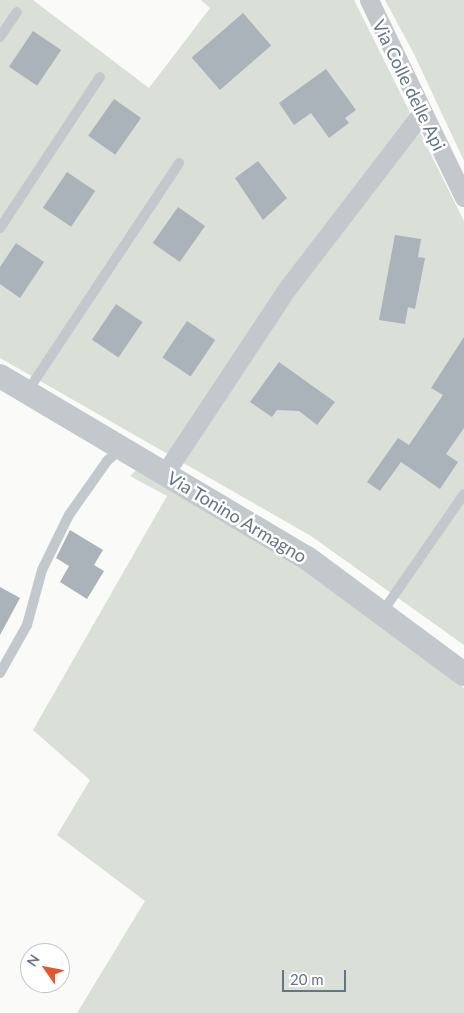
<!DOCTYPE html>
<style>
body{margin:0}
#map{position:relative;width:464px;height:1013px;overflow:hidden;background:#fafaf8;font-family:Lato,sans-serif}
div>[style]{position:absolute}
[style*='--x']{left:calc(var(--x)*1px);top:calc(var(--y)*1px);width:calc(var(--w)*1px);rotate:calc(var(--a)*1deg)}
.green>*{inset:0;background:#dadfd7}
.building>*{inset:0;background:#aab3b9;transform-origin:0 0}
.service>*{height:10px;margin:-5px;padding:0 5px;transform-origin:5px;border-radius:5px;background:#c3c8cc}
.minor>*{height:19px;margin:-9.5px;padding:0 9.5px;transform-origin:9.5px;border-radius:9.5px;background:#c3c8cc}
.tertiary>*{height:24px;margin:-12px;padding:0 12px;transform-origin:12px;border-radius:12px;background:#c3c8cc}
span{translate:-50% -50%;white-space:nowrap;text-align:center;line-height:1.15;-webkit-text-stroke:5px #fff;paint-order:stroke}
.street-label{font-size:18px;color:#657683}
.north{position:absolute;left:20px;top:943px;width:50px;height:50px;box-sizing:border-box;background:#fff;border:1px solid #c1c8cd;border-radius:50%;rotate:303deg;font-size:14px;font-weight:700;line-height:20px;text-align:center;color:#657683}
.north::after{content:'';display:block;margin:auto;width:18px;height:22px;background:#e4572e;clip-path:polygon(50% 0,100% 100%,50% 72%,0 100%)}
.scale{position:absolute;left:282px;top:970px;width:64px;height:22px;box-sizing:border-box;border:2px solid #657683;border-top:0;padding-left:6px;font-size:15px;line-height:18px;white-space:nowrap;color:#657683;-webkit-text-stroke:4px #fff;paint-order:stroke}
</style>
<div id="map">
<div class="green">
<i style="clip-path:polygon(0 0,33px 0,149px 88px,210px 8px,201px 0,354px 0,464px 221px,464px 645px,311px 536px,0 358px)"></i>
<i style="clip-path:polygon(385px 0,464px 0,464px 161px,414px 54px)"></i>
<i style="clip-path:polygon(140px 467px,294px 561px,464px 688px,464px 1013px,77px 1013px,145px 901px,57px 835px,90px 780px,33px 730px,167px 496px,130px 476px)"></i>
</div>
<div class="building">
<i style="left:243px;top:13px;width:43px;height:68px;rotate:49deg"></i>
<i style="left:33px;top:31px;width:34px;height:43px;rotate:34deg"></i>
<i style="clip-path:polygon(326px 69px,356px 110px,345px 118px,349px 123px,329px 138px,311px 113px,294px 125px,279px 103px)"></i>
<i style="left:114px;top:99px;width:33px;height:45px;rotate:35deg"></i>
<i style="clip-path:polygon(258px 161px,287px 198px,263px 220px,235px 178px)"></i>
<i style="left:67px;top:172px;width:34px;height:43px;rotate:34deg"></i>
<i style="left:178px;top:207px;width:33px;height:44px;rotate:35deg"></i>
<i style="clip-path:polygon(395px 235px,421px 239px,418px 257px,425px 258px,415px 309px,408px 307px,405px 324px,379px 320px)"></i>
<i style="clip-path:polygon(16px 243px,44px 262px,20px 298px,0 284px,0 267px)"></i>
<i style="left:116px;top:304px;width:32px;height:43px;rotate:34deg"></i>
<i style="left:187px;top:321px;width:34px;height:44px;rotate:34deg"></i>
<i style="clip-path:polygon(464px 337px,464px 428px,446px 454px,458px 462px,440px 489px,401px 462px,380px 491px,367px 482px,398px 438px,409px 445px,443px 395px,431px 388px)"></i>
<i style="clip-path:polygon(279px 362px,335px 402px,317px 425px,299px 411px,277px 410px,272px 417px,250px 402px)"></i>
<i style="clip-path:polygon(70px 530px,103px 550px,94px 565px,104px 571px,87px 599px,60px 582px,69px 566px,56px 558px)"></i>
<i style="clip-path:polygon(0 587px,20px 598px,0 635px)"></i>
</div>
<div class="service">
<i style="--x:0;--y:37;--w:30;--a:-56"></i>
<i style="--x:0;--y:228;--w:181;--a:-56.5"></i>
<i style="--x:27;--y:392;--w:275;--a:-56.4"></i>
<i style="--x:381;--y:614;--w:146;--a:-55.3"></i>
<i style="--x:0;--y:673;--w:55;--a:-60.6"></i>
<i style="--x:27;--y:625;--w:57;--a:-74.7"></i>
<i style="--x:42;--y:570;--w:61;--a:-63.9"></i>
<i style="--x:69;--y:515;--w:66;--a:-54.9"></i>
<i style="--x:107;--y:461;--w:20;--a:-41"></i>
</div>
<div class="minor">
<i style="--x:369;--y:0;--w:219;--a:64.3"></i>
<i style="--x:165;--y:473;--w:219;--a:-56.5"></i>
<i style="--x:286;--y:290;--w:223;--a:-52.5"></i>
</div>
<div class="tertiary">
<i style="--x:0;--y:376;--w:357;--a:30.7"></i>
<i style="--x:307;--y:558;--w:195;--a:36.5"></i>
</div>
<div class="street-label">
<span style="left:409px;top:85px;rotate:64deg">Via Colle delle Api</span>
<span style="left:237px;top:517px;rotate:31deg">Via Tonino Armagno</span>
</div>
<div class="north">N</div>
<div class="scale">20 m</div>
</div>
